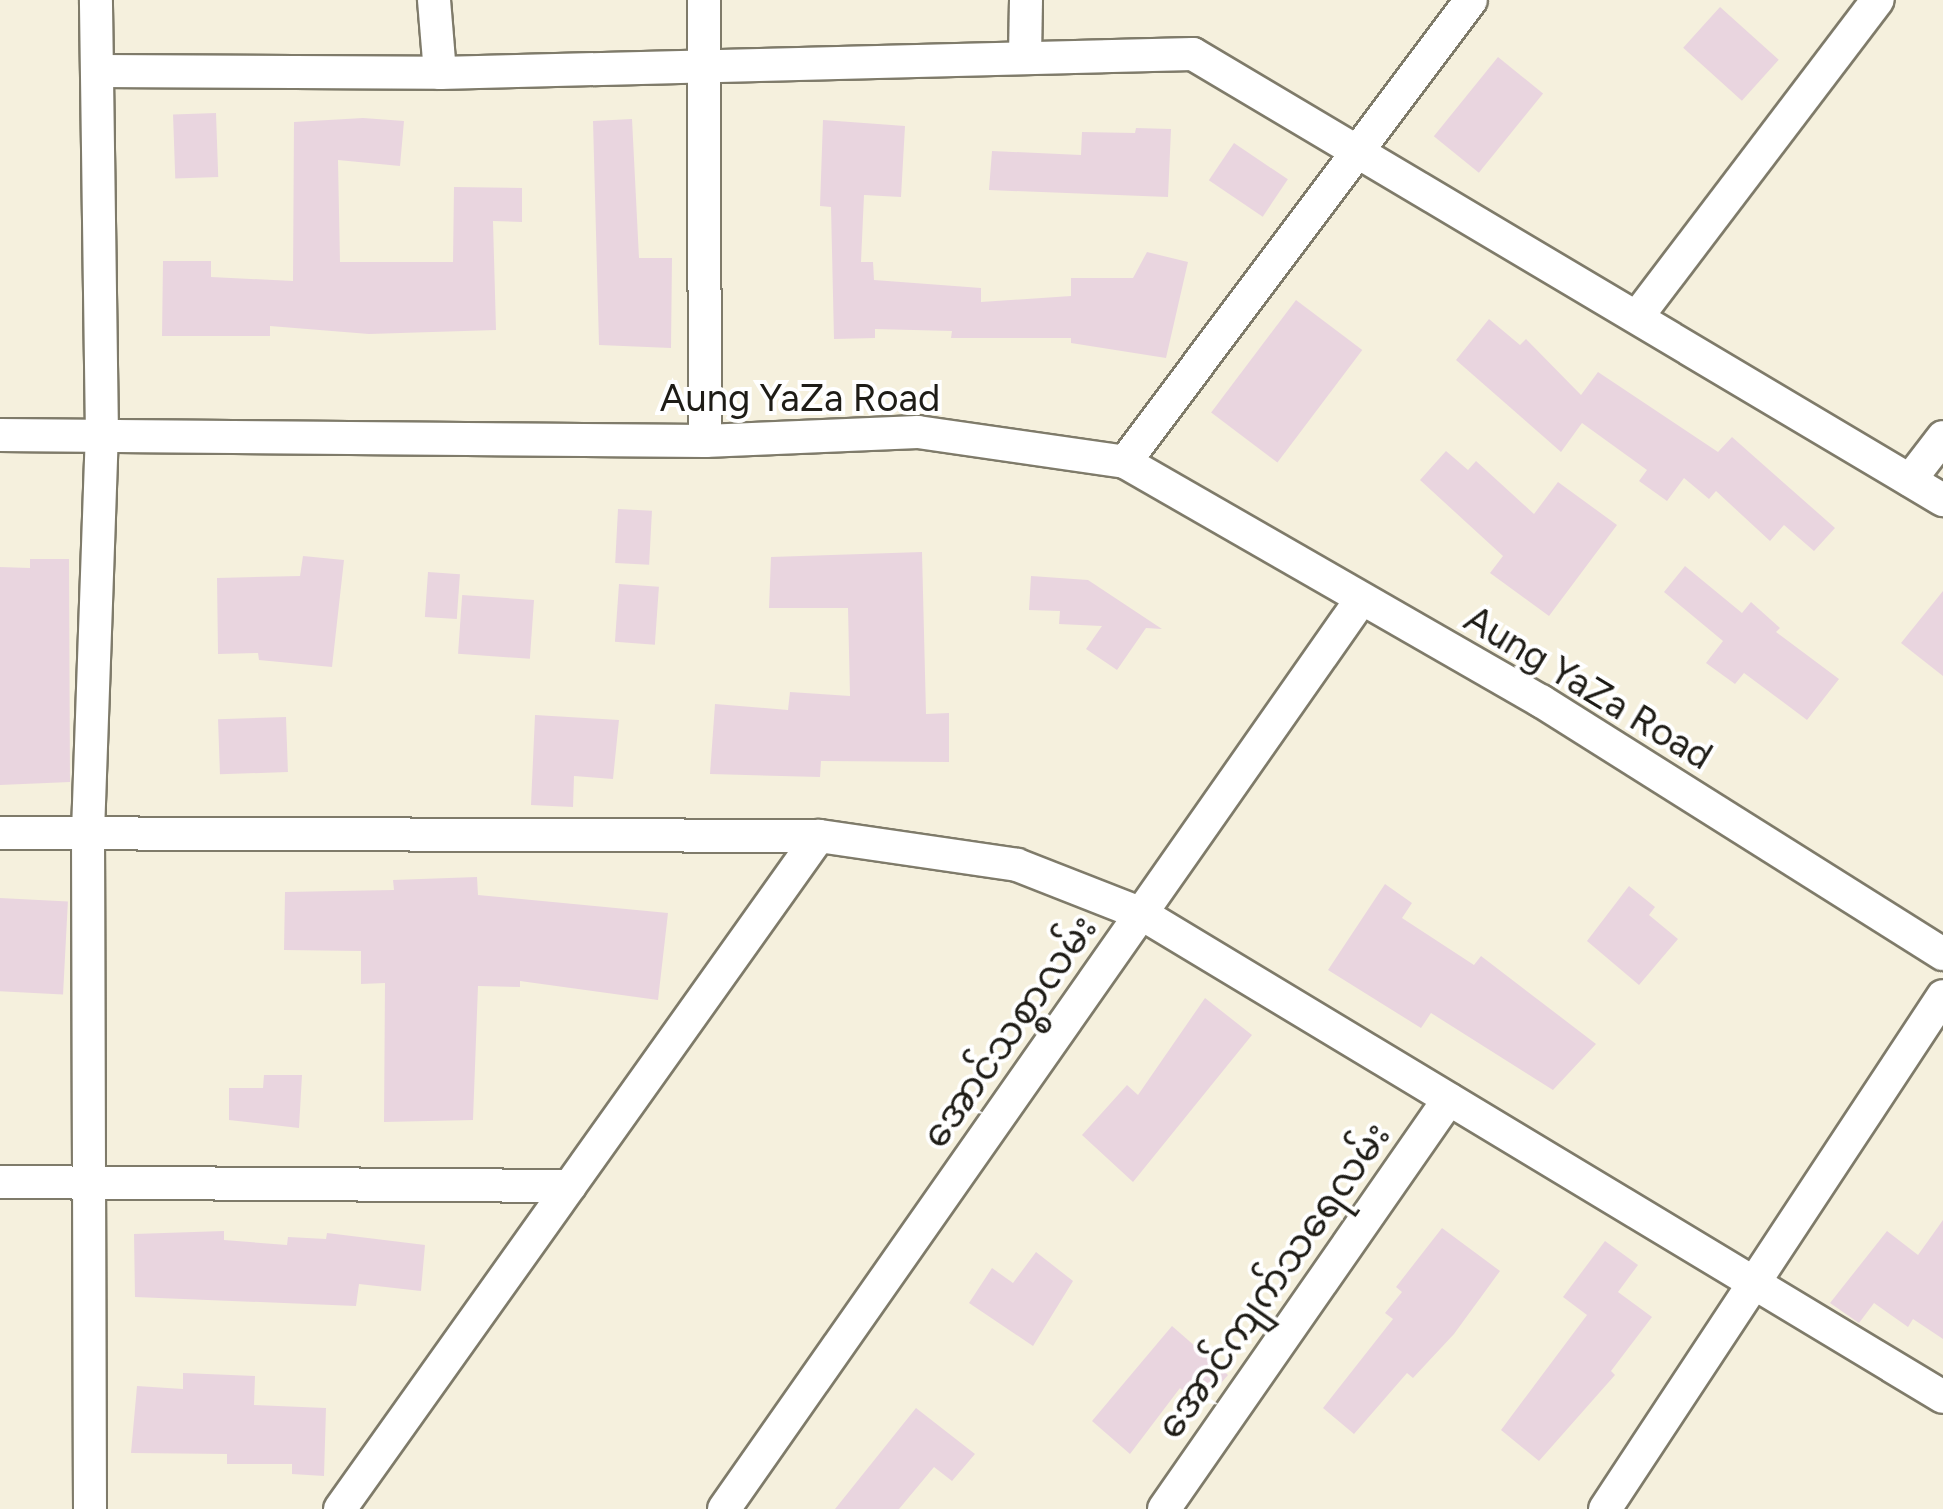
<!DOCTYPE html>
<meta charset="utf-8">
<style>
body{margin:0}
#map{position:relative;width:1943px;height:1509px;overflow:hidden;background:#f5f0dd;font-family:Figtree,"Noto Sans Myanmar",sans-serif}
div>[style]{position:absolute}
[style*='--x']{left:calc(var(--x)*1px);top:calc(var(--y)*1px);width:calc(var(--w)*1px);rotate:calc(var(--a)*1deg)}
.building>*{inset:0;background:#e9d5df;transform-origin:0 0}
.roads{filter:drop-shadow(2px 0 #7f7b6a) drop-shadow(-2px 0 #7f7b6a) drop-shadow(0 2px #7f7b6a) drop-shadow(0 -2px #7f7b6a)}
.street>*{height:32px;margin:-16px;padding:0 16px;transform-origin:16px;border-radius:16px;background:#fff}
span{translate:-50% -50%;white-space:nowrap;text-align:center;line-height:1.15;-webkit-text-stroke:8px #fff;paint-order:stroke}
.street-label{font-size:38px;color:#1e1c16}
</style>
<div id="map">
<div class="building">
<i style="left:1720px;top:7px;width:79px;height:55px;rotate:42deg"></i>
<i style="left:1498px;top:57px;width:58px;height:102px;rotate:39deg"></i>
<i style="left:216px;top:113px;width:64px;height:43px;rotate:88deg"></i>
<i style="clip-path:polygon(363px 118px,404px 121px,400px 166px,338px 160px,340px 262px,453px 262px,454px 187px,522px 188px,522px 222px,493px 221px,496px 330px,369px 334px,270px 326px,270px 336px,162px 336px,163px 261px,211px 261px,211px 277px,293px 281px,294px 122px)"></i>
<i style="clip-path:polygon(632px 119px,639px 258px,672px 258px,671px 348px,599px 345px,593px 121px)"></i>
<i style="clip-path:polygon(823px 120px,905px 126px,901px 197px,864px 195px,861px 262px,873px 262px,874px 280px,981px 288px,981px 302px,1071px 296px,1071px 278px,1133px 278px,1147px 252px,1188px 262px,1166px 358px,1071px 343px,1071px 338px,951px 338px,952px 331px,875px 329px,875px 338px,834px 339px,831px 207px,820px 206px)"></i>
<i style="clip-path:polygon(1136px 128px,1171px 129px,1168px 197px,989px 190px,992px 151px,1081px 155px,1082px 132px,1135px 133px)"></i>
<i style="left:1234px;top:143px;width:65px;height:45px;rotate:34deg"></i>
<i style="left:1296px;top:300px;width:83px;height:141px;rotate:37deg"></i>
<i style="clip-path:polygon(1489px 319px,1520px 345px,1526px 339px,1581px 395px,1598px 372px,1718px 452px,1732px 437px,1835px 528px,1814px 551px,1784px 525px,1770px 541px,1716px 491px,1709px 499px,1684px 478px,1667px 501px,1639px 481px,1647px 470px,1582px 423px,1561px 452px,1456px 360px)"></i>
<i style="clip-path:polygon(1446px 451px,1468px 470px,1476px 461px,1534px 514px,1558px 482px,1617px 525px,1549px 616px,1490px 573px,1503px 556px,1420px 480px)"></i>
<i style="left:618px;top:509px;width:34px;height:54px;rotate:3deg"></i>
<i style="clip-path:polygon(922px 552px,926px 714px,949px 713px,949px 762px,821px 761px,820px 777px,710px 774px,715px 704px,788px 710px,790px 692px,850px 696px,848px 608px,769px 608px,771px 557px)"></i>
<i style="clip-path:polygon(303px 556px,344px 560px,332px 667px,259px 660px,258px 653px,218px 654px,217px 578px,300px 576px)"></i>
<i style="clip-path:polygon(30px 559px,69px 559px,70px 782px,0 785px,0 567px,30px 568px)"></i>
<i style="clip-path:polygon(1685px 566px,1742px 613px,1751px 602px,1780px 628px,1776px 632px,1839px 679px,1807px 720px,1744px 673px,1735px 684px,1706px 663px,1723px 641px,1664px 592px)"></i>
<i style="left:428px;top:572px;width:32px;height:45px;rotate:4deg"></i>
<i style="clip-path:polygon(1031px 576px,1088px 580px,1162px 629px,1146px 628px,1117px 670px,1086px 649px,1102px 626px,1059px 624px,1060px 611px,1029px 610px)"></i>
<i style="left:619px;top:584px;width:40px;height:58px;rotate:4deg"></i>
<i style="clip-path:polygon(1943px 591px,1943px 676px,1901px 643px)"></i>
<i style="left:534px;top:600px;width:59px;height:72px;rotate:94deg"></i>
<i style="clip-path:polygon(535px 715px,619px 720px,613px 779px,574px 776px,573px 807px,531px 805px)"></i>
<i style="left:286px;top:717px;width:55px;height:68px;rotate:88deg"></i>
<i style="clip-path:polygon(477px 877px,478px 895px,668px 913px,658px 1000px,520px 981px,520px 987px,478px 986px,473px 1120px,384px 1122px,385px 983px,361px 984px,361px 951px,284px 950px,285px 892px,394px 890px,393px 880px)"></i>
<i style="clip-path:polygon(1385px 884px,1412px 903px,1402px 918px,1474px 965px,1481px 956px,1596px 1044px,1553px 1090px,1431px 1013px,1421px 1028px,1328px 970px)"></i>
<i style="clip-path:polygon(1629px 886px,1655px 907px,1649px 915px,1678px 939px,1639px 985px,1587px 941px)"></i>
<i style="left:0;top:898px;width:68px;height:93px;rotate:3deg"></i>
<i style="clip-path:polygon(1205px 998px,1252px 1035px,1133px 1182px,1082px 1135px,1127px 1085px,1138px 1095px)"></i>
<i style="clip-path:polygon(264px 1075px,302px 1075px,299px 1128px,229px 1120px,229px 1088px,263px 1088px)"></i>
<i style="clip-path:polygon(1943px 1220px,1943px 1339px,1913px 1319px,1908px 1327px,1874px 1303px,1859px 1323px,1830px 1303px,1887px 1231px,1918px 1255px)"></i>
<i style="clip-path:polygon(1442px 1228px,1500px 1271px,1454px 1334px,1413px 1378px,1407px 1373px,1354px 1434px,1323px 1408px,1393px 1319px,1385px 1313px,1402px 1292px,1396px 1287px)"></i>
<i style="clip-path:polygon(224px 1231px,224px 1240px,287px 1245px,288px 1237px,326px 1239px,327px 1233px,425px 1245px,421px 1291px,359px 1284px,356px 1306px,135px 1297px,134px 1234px)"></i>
<i style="clip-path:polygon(1605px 1241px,1638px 1265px,1618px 1292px,1652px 1317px,1611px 1371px,1615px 1375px,1539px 1461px,1501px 1430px,1587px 1315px,1563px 1297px)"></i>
<i style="clip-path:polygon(1036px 1252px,1073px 1281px,1033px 1346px,969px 1303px,992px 1268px,1013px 1283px)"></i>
<i style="clip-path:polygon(1172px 1326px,1228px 1375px,1201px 1406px,1180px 1388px,1130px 1454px,1092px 1421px)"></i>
<i style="clip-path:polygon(183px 1373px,255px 1376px,254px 1405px,326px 1408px,324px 1476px,292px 1474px,292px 1464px,227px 1464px,227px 1454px,131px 1453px,137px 1386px,183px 1389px)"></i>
<i style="clip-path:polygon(916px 1408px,975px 1454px,952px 1481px,934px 1467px,899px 1509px,835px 1509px)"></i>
</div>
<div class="roads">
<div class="street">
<i style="--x:434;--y:0;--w:73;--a:85.3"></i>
<i style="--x:704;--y:0;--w:441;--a:89.9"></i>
<i style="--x:1025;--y:57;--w:57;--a:-89"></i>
<i style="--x:99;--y:71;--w:341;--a:0.3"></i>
<i style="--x:440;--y:73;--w:753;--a:-1.45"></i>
<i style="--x:1193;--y:54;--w:873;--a:30.74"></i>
<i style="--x:1637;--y:317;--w:398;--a:-52.8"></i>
<i style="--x:0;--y:435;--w:705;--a:0.49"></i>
<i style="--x:705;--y:441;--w:213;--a:-2.4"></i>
<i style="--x:918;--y:432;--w:209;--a:8.2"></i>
<i style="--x:1125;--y:462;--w:480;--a:29.9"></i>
<i style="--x:1541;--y:701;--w:475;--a:32.2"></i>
<i style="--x:1125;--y:462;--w:577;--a:-53.17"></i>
<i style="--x:1910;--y:480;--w:54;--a:-52.5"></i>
<i style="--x:0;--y:833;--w:819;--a:0.21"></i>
<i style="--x:819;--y:836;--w:200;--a:8.3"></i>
<i style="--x:1017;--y:865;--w:134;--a:21.4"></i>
<i style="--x:1142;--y:914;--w:935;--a:31.09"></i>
<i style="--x:0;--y:1182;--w:570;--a:0.4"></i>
<i style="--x:90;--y:1509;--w:677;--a:-90.17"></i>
<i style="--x:88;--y:832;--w:397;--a:-88"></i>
<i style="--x:102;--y:435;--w:435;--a:-90.8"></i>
<i style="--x:340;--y:1509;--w:826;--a:-54.56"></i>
<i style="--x:724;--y:1509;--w:1109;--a:-54.99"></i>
<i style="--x:1164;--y:1509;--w:499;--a:-55.2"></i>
<i style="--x:1605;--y:1509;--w:614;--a:-56.62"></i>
</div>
</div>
<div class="street-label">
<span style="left:800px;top:399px">Aung YaZa Road</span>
<span style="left:1588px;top:688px;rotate:31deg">Aung YaZa Road</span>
<span style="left:1010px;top:1032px;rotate:-55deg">အောင်သစ္စာလမ်း</span>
<span style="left:1274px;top:1281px;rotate:-55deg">အောင်ကျက်သရေလမ်း</span>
</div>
</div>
